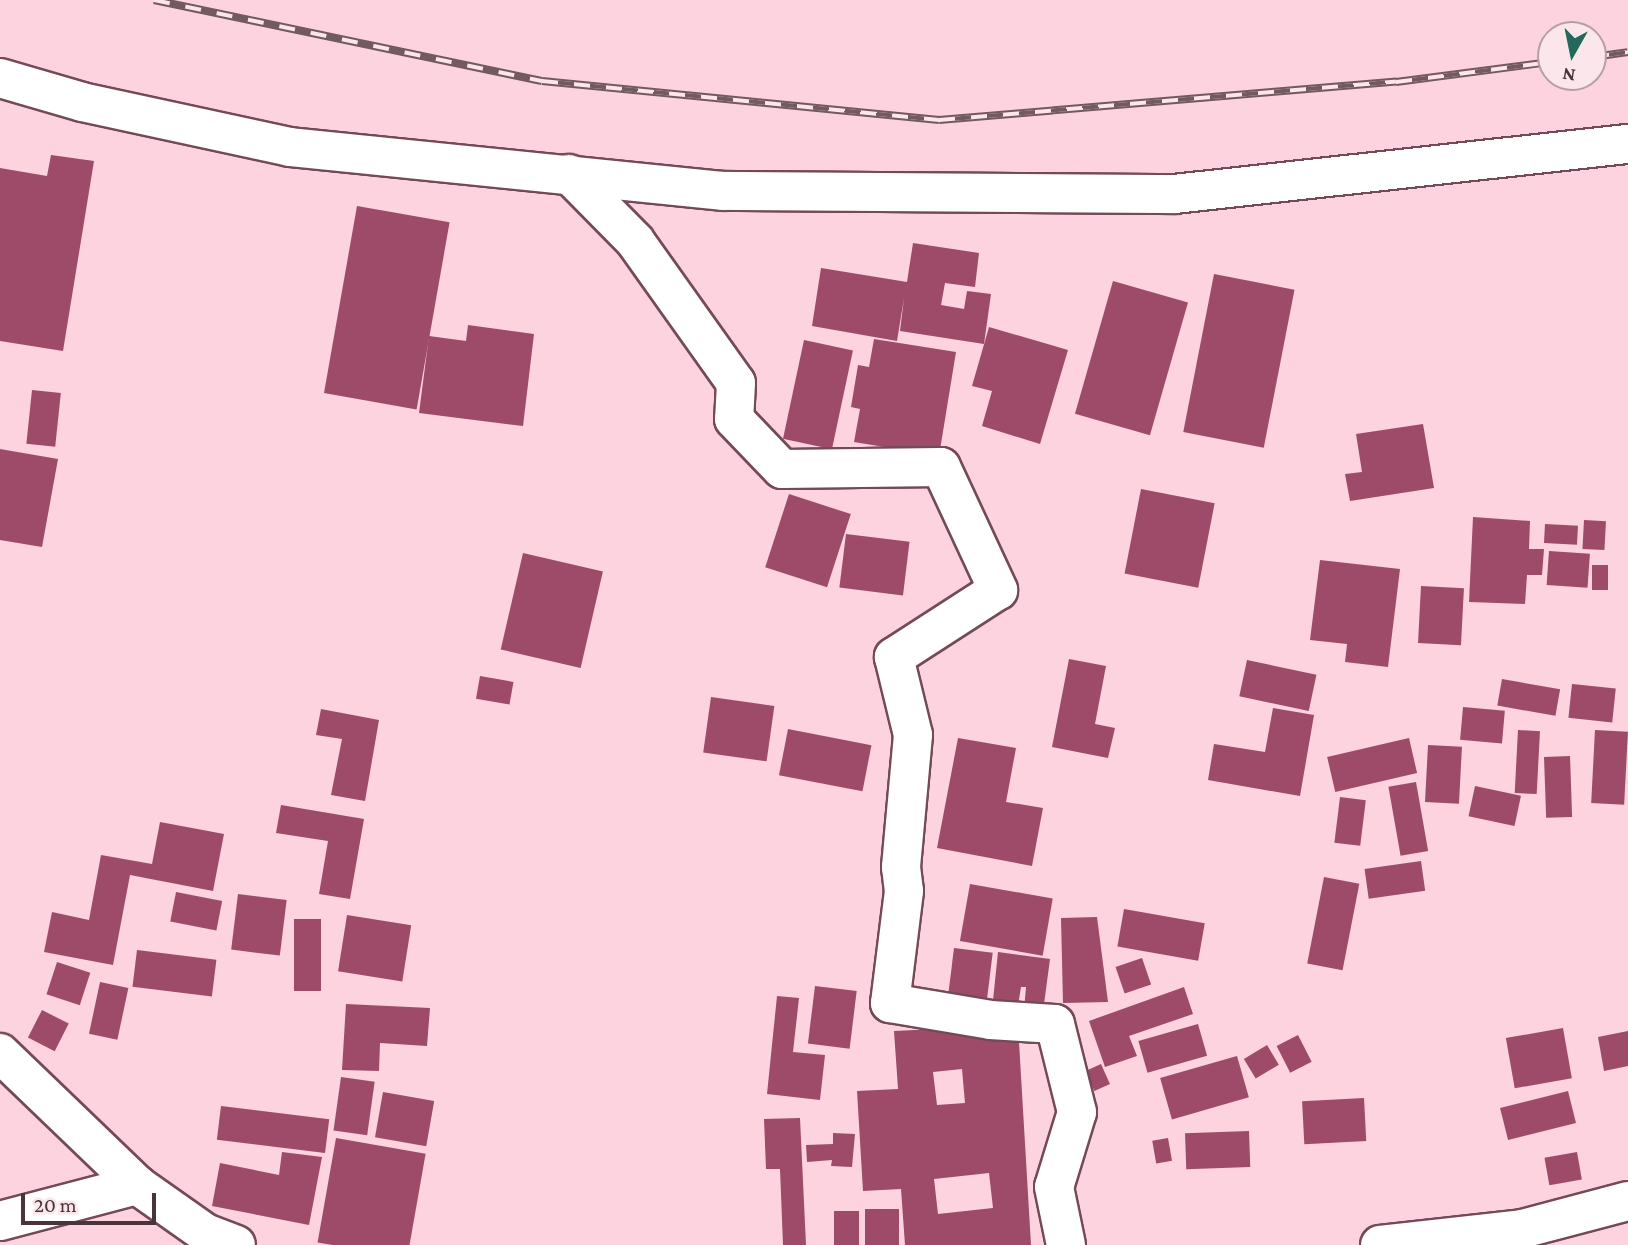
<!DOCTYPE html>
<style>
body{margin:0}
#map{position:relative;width:1628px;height:1245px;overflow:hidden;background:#fcd3df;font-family:"Crimson Pro",serif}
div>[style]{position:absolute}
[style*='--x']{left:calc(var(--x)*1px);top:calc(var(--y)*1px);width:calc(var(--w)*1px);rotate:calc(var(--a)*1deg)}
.building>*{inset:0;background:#9e4a69;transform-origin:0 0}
.roads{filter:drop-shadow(2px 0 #744a58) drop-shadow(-2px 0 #744a58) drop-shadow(0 2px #744a58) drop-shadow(0 -2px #744a58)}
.minor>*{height:38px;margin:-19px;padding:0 19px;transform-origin:19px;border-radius:19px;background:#fff}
.rail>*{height:8px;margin-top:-4px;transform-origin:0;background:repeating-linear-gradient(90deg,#fbe6ec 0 16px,#735961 0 32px);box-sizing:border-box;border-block:2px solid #735961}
span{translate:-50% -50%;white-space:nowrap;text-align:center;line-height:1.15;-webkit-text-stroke:7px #fbe6ec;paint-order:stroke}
.north{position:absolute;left:1537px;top:21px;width:70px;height:70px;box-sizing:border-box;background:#fbe6ec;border:2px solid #b49fa5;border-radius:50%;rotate:189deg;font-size:19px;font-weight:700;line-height:28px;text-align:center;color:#49343b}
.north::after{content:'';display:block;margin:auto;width:24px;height:32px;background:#23685b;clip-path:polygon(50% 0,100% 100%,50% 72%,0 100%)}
.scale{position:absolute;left:21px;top:1193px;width:135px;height:32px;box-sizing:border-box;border:4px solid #49343b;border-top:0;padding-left:9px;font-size:21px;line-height:24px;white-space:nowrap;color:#49343b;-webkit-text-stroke:5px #fbe6ec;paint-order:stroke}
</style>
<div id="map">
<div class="building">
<i style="clip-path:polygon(51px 155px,94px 161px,63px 351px,0 341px,0 168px,47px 176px)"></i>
<i style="left:357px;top:206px;width:94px;height:190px;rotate:10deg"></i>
<i style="clip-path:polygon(913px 243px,979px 253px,975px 287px,945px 283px,941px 305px,964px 309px,967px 291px,991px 294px,984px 344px,900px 331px,904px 298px,897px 341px,812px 326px,821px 268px,907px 282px)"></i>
<i style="left:1214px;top:274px;width:82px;height:161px;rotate:11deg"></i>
<i style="left:1113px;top:281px;width:78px;height:138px;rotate:16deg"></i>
<i style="clip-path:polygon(468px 325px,534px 334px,523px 426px,419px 413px,429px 336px,466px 341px)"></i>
<i style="clip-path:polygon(989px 327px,1068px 350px,1040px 444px,982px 426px,992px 391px,972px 386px)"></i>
<i style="clip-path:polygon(874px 339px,956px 352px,939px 456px,854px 442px,860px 409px,851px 407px,858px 365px,869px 367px)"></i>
<i style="left:804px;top:340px;width:50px;height:101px;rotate:12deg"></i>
<i style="left:32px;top:390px;width:29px;height:54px;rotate:6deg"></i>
<i style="clip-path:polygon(1423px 424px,1434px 488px,1350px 501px,1345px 474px,1362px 472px,1356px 434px)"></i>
<i style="clip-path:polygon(0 449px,58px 459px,42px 547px,0 540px)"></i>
<i style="left:1141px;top:489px;width:75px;height:86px;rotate:11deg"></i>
<i style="left:789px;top:494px;width:65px;height:77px;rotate:18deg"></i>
<i style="clip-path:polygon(1473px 517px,1530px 521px,1529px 549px,1544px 549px,1542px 575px,1527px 575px,1525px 604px,1469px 602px)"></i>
<i style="left:1584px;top:520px;width:22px;height:29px;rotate:3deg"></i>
<i style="left:1545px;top:524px;width:33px;height:19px;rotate:3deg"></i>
<i style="left:846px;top:534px;width:64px;height:54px;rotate:7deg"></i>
<i style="left:1549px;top:551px;width:41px;height:34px;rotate:4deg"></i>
<i style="left:523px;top:553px;width:82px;height:99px;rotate:13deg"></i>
<i style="clip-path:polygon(1320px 560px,1400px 569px,1388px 667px,1345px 662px,1347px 644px,1310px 640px)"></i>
<i style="left:1592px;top:565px;width:16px;height:25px"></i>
<i style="left:1421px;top:586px;width:43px;height:57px;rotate:3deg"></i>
<i style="clip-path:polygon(1069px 659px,1106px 666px,1095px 724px,1115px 728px,1108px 758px,1052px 747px)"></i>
<i style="left:1247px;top:660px;width:71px;height:37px;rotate:12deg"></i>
<i style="left:480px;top:676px;width:34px;height:23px;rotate:10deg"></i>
<i style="left:1502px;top:679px;width:59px;height:27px;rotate:10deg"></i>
<i style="left:1572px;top:684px;width:44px;height:34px;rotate:6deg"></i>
<i style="left:711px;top:697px;width:64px;height:56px;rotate:8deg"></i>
<i style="left:1463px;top:707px;width:42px;height:33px;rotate:5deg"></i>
<i style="clip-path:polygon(1273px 708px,1314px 715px,1300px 796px,1208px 780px,1214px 744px,1265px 752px)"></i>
<i style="clip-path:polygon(321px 709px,379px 720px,365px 801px,331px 795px,342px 739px,316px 735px)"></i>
<i style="left:788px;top:729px;width:85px;height:47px;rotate:11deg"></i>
<i style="left:1518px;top:730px;width:22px;height:63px;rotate:3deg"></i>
<i style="left:1595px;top:730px;width:33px;height:73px;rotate:3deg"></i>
<i style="clip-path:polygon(958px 738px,1016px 748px,1006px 802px,1043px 808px,1032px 866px,937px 848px)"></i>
<i style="left:1409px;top:738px;width:36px;height:84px;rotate:77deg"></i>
<i style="left:1428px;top:745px;width:34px;height:57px;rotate:3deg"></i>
<i style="left:1570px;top:756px;width:61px;height:26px;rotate:88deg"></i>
<i style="left:1416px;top:782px;width:70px;height:28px;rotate:80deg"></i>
<i style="left:1475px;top:786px;width:47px;height:31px;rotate:12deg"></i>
<i style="left:1340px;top:797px;width:26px;height:46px;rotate:7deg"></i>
<i style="clip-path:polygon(281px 805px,364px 819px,350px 899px,319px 894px,328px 841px,276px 833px)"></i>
<i style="clip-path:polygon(160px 822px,224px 834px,213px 891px,130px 875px,113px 965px,44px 952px,52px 912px,89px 920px,101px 855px,152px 864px)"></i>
<i style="left:1421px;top:861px;width:30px;height:57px;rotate:82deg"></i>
<i style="left:1324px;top:877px;width:36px;height:88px;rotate:11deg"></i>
<i style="left:970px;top:884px;width:84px;height:58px;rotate:10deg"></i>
<i style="left:176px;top:892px;width:47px;height:30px;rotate:11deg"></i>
<i style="left:238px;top:894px;width:49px;height:56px;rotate:7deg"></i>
<i style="left:1124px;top:909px;width:82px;height:38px;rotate:10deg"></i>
<i style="left:347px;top:915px;width:65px;height:57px;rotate:9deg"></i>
<i style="clip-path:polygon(1097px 917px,1108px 1002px,1063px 1003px,1061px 918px)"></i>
<i style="left:294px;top:919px;width:27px;height:72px"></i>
<i style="left:954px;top:948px;width:39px;height:53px;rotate:7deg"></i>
<i style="left:137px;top:950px;width:80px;height:37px;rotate:7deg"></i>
<i style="clip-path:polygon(998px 952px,1050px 959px,1043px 1012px,1024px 1010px,1026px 987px,1021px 987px,1017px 1012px,992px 1010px)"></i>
<i style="left:1142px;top:958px;width:28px;height:28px;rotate:71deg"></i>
<i style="left:57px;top:962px;width:35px;height:34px;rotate:18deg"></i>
<i style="left:100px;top:982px;width:29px;height:53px;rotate:12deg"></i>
<i style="left:815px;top:986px;width:42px;height:58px;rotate:7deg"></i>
<i style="clip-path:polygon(1184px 987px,1193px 1014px,1129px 1036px,1137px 1056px,1105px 1067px,1089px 1021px)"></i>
<i style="clip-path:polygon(777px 996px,799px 998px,793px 1052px,825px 1055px,820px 1100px,767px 1094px)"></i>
<i style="clip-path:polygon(346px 1004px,430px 1008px,427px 1046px,380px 1043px,379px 1071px,342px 1070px)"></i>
<i style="left:42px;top:1010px;width:30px;height:31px;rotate:27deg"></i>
<i style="left:1198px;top:1024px;width:33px;height:62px;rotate:74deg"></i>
<i style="clip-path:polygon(evenodd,1018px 1025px,1031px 1245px,905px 1245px,901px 1189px,863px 1191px,857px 1091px,898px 1089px,894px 1031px,1018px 1025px,962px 1069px,965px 1103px,937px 1105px,933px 1072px,962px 1069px,1018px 1025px,989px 1173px,993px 1208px,938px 1214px,934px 1179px,989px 1173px)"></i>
<i style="left:1563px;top:1028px;width:51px;height:58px;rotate:80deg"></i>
<i style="clip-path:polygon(1628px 1031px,1628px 1066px,1604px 1071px,1598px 1037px)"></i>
<i style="left:1298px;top:1035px;width:30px;height:24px;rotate:63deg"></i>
<i style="left:1267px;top:1045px;width:23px;height:27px;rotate:59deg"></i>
<i style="left:1237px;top:1056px;width:43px;height:80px;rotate:74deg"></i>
<i style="left:1101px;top:1064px;width:22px;height:17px;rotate:66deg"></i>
<i style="left:341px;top:1077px;width:34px;height:54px;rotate:8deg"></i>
<i style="left:1568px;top:1091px;width:33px;height:70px;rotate:76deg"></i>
<i style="left:383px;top:1092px;width:52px;height:46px;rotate:10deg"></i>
<i style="left:1364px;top:1098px;width:43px;height:62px;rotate:87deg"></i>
<i style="left:221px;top:1106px;width:109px;height:34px;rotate:7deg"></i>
<i style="clip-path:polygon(800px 1118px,806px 1245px,783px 1245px,780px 1169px,766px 1169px,764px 1119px)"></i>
<i style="left:1249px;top:1131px;width:36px;height:64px;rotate:88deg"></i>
<i style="clip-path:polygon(833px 1133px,855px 1134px,852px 1167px,831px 1166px,832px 1160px,807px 1162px,806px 1145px,833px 1144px)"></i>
<i style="left:336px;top:1138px;width:91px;height:106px;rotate:10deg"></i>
<i style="left:1168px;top:1138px;width:23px;height:16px;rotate:80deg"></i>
<i style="clip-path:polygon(282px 1152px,322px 1157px,309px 1225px,212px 1206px,220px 1163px,279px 1175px)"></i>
<i style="left:1577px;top:1152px;width:28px;height:33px;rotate:80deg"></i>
<i style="left:865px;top:1209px;width:34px;height:36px"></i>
<i style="left:834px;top:1211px;width:25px;height:34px"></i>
</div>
<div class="roads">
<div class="minor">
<i style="--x:0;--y:78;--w:85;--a:16.3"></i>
<i style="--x:82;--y:102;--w:213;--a:12.2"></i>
<i style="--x:290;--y:147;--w:435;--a:5.8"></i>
<i style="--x:723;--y:191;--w:451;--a:0.4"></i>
<i style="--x:1174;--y:194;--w:457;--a:-6.3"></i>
<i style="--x:569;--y:174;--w:94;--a:45.4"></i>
<i style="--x:635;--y:241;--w:174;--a:54.6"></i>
<i style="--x:736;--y:383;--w:36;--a:93"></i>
<i style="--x:734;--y:419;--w:69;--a:46.2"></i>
<i style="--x:782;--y:469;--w:159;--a:-0.7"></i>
<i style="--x:941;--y:467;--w:136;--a:65.1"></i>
<i style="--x:998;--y:590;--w:124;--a:147.2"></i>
<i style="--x:894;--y:657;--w:80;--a:76.3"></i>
<i style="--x:913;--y:735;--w:133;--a:95.2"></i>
<i style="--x:901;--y:867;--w:24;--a:83"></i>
<i style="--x:904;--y:891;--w:113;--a:97.1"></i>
<i style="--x:890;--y:1003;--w:101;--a:9.6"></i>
<i style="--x:990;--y:1020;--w:65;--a:3.5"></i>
<i style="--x:1055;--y:1024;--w:91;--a:76"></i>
<i style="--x:1077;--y:1112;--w:78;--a:107"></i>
<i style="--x:1054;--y:1187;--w:59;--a:78.3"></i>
<i style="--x:0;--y:1053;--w:190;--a:43.9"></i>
<i style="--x:137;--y:1185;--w:83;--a:35.2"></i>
<i style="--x:205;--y:1233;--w:33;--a:21"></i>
<i style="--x:0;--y:1221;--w:142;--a:-14.7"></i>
<i style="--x:1380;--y:1245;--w:143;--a:-6.4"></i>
<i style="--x:1522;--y:1229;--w:110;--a:-14.8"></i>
</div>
</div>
<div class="rail">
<i style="--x:154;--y:0;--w:396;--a:11.8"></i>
<i style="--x:542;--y:81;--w:399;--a:5.6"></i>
<i style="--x:939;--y:120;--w:459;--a:-4.8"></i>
<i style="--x:1396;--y:82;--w:156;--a:-7.4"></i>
<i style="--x:1593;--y:57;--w:35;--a:-8"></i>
</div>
<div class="north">N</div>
<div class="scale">20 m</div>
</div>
